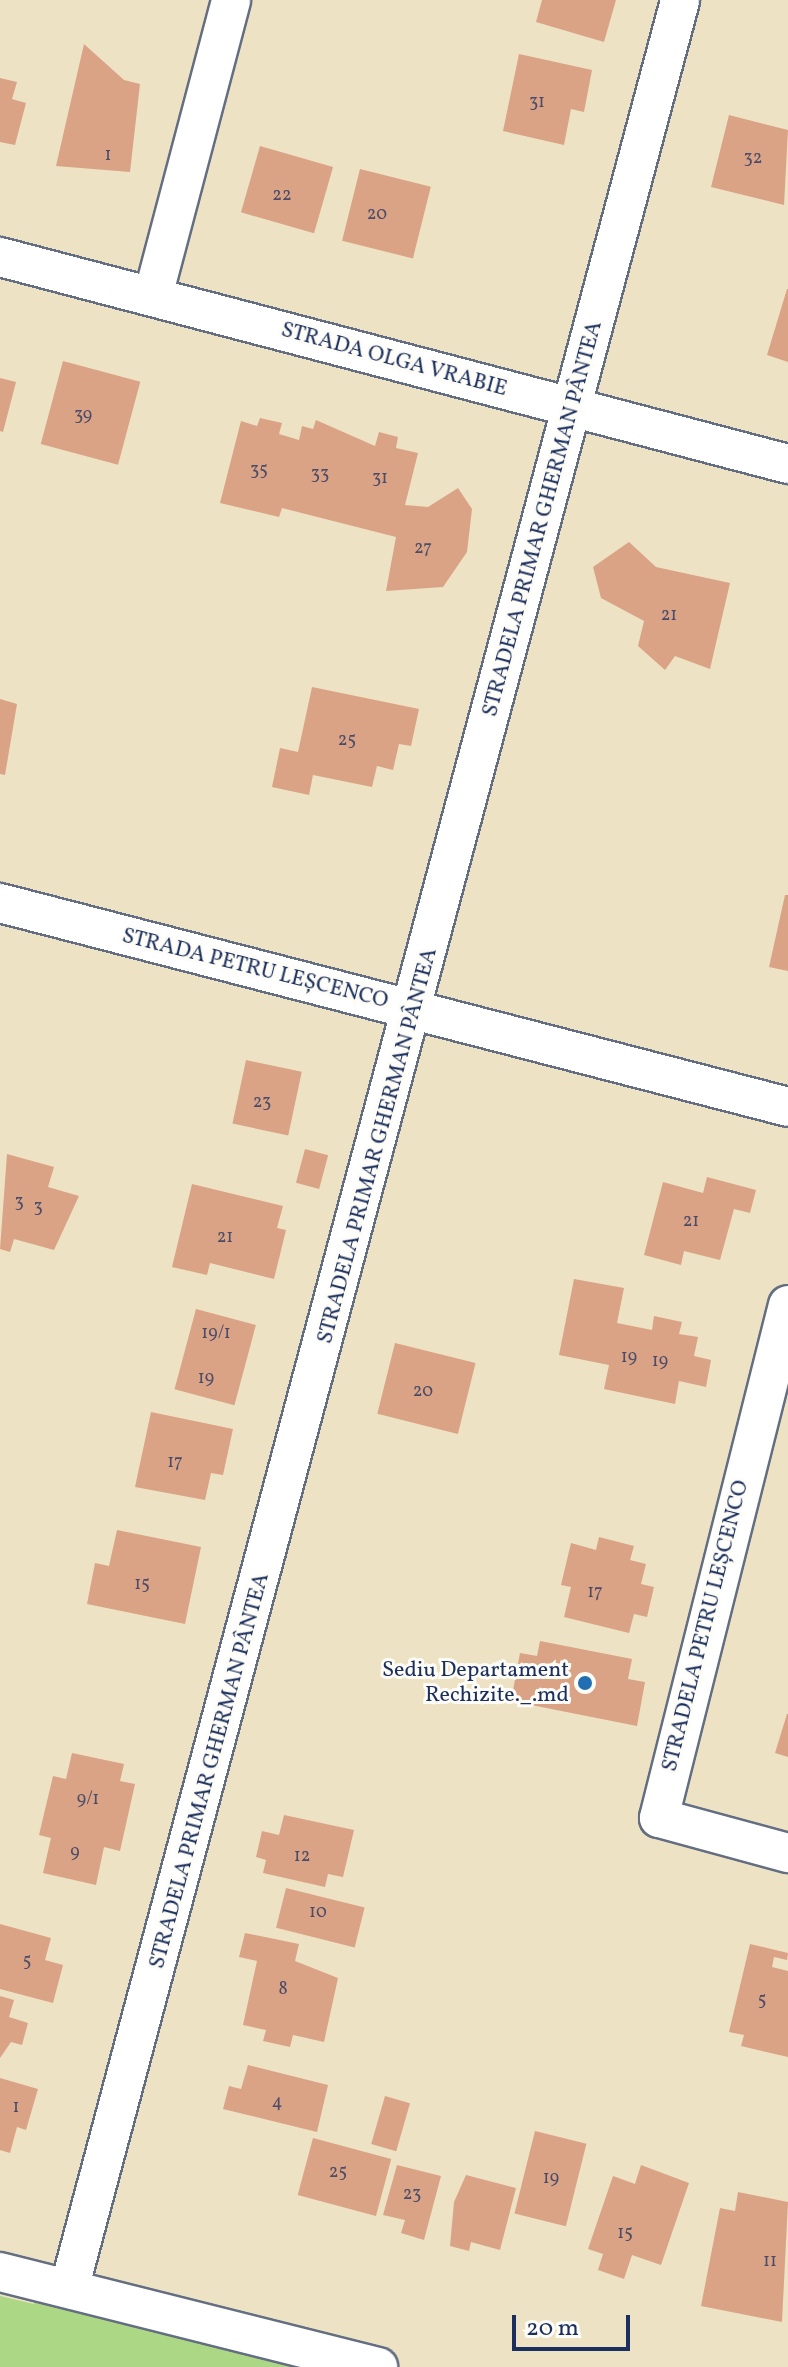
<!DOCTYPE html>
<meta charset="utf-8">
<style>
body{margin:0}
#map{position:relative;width:788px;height:2367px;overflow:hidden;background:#ede2c4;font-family:Vollkorn,serif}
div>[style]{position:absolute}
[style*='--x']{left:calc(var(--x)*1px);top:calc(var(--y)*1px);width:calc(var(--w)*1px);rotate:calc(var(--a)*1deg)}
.green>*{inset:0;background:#acd885}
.building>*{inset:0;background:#daa385;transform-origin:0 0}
.roads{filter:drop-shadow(2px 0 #646e82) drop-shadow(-2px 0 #646e82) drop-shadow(0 2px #646e82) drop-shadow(0 -2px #646e82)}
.street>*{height:38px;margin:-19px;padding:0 19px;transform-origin:19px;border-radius:19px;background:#fff}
.dots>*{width:22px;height:22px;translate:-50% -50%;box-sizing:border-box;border:4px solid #fdfcf7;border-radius:50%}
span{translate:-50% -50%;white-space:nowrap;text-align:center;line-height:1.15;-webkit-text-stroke:6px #fdfcf7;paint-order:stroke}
.number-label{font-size:18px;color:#4b4c68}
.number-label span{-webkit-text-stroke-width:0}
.street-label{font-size:22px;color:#1b2f5e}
.poi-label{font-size:22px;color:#1b2f5e}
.right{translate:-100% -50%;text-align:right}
.scale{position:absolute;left:512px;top:2315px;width:118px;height:36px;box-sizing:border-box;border:4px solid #1b2f5e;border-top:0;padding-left:10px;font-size:24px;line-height:28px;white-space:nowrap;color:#1b2f5e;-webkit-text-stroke:6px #fdfcf7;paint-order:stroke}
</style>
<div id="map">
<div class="green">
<i style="clip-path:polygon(36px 2294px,315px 2367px,0 2367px,0 2296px,34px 2304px)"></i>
</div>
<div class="building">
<i style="clip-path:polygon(542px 0,616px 0,604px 42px,536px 22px)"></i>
<i style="clip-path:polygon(84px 44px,124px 80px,140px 84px,130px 172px,56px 166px)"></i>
<i style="clip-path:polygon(519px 54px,592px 70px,584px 112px,571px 109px,564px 145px,503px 131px)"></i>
<i style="clip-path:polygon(0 78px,17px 82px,12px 99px,26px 103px,15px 145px,0 142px)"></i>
<i style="clip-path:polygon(729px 115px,788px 130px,784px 205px,711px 187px)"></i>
<i style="left:260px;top:146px;width:76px;height:69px;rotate:16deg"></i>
<i style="left:360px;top:169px;width:73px;height:74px;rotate:14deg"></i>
<i style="clip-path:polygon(787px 289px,788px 289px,788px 362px,767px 355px)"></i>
<i style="left:63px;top:361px;width:80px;height:86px;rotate:15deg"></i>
<i style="clip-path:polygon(0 378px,16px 382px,3px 432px,0 431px)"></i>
<i style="clip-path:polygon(260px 418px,282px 423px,279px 434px,299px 440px,302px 426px,313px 429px,316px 420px,375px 446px,379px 432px,398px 437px,396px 448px,418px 453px,405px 505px,428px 507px,458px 488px,472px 509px,467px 552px,443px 587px,386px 591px,396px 537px,282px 508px,279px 517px,220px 503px,241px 421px,257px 426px)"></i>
<i style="clip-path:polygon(629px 542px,656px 567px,730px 583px,710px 669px,675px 656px,665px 670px,638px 646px,644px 621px,601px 598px,593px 567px)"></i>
<i style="clip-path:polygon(312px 687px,419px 709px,411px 746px,399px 744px,393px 770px,377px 766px,372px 787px,313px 775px,309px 795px,272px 787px,280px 748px,298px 752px)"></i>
<i style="clip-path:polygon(0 699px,17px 704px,5px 775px,0 774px)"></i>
<i style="clip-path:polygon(785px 895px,788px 895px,788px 971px,769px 967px)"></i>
<i style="left:246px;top:1060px;width:57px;height:65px;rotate:12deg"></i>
<i style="left:305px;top:1149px;width:24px;height:35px;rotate:15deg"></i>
<i style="clip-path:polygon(7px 1154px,54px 1167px,48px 1187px,79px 1196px,54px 1250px,14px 1239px,10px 1252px,0 1249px)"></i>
<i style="clip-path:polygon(707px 1177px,756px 1190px,750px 1213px,734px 1209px,720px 1260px,684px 1251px,681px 1265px,644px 1255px,663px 1182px,703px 1193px)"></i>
<i style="clip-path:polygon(192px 1184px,283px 1206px,277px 1228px,286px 1230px,274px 1279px,210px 1263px,207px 1275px,172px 1267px)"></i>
<i style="clip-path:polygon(574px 1279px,624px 1288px,617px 1323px,652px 1330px,654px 1316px,682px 1322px,679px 1334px,698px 1337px,694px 1356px,711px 1360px,706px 1387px,679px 1381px,675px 1404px,604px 1389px,609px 1365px,559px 1355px)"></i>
<i style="left:196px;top:1309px;width:62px;height:83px;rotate:15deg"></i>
<i style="left:395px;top:1343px;width:83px;height:73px;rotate:14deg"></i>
<i style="clip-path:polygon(151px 1412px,233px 1429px,223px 1475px,211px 1473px,205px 1500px,135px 1487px)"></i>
<i style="clip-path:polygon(117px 1530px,201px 1547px,185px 1624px,87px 1604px,95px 1563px,109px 1566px)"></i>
<i style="clip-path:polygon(599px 1537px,634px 1546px,630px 1560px,646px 1564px,641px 1584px,654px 1587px,647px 1617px,634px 1614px,629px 1633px,564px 1617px,571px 1587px,561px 1585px,571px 1543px,596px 1550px)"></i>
<i style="clip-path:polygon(540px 1641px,632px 1659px,628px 1679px,645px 1682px,637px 1726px,511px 1701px,520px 1653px,537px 1656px)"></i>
<i style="clip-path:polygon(787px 1714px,788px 1714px,788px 1757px,775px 1753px)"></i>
<i style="clip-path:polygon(72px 1753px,124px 1764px,120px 1781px,135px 1784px,120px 1851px,104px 1847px,96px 1885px,43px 1873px,51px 1838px,39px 1835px,53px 1776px,66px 1779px)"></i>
<i style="clip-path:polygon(284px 1815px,354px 1830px,343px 1877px,328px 1874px,325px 1887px,263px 1873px,266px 1860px,256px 1857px,262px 1831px,279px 1835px)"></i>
<i style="left:286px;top:1888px;width:81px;height:41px;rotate:14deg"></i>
<i style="clip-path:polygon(0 1924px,51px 1938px,45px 1960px,63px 1965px,53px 2003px,0 1989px)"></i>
<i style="clip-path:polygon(245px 1933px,299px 1944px,295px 1961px,338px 1978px,324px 2042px,293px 2035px,290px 2047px,263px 2041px,266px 2030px,243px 2025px,257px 1961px,239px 1957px)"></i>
<i style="clip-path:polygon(750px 1944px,788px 1953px,787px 1960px,774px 1957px,772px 1967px,788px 1971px,788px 2057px,741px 2046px,744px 2035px,729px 2032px)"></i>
<i style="clip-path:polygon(0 1996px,14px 2000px,9px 2017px,28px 2023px,22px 2045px,11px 2042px,0 2058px)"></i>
<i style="clip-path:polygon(248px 2065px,328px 2085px,317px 2132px,223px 2109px,229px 2086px,241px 2089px)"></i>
<i style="clip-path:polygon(0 2078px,38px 2089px,26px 2130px,17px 2127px,10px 2153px,0 2150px)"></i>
<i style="left:385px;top:2096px;width:26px;height:50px;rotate:16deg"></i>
<i style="left:535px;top:2131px;width:53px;height:85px;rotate:14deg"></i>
<i style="left:313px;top:2138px;width:81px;height:59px;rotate:15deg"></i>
<i style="clip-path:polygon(397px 2165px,441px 2176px,424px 2240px,401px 2233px,405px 2220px,383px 2215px)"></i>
<i style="clip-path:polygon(641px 2165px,689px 2183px,661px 2265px,632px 2255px,624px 2279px,598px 2270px,603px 2254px,588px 2249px,613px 2176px,635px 2184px)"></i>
<i style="clip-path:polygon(466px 2175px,516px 2188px,500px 2250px,471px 2242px,469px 2251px,450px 2246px,454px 2202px)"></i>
<i style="clip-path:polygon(738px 2192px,788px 2202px,782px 2322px,701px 2306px,720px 2208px,735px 2211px)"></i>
</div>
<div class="roads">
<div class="street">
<i style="--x:0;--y:257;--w:815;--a:14.72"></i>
<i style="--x:153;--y:296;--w:306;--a:-75.2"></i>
<i style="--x:0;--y:903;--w:814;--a:14.51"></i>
<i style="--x:788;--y:1305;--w:529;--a:104.12"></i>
<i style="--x:659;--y:1818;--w:134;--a:15.2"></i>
<i style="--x:0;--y:2272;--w:390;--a:14.1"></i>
<i style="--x:69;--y:2289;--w:2369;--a:-75.05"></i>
</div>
</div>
<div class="dots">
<i style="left:585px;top:1683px;background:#1f6fb2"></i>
</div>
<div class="number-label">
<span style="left:537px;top:103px">31</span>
<span style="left:108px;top:156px">1</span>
<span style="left:753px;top:159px">32</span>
<span style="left:282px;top:196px">22</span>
<span style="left:377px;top:215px">20</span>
<span style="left:83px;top:416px">39</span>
<span style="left:259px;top:471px">35</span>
<span style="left:320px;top:475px">33</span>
<span style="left:380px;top:479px">31</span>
<span style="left:423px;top:549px">27</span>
<span style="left:669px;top:616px">21</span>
<span style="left:347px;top:741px">25</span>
<span style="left:262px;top:1103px">23</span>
<span style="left:19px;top:1203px">3</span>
<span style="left:38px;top:1208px">3</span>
<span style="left:691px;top:1222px">21</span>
<span style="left:225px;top:1238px">21</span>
<span style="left:216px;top:1334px">19/1</span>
<span style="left:629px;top:1358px">19</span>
<span style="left:660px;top:1362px">19</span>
<span style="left:206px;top:1379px">19</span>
<span style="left:423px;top:1392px">20</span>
<span style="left:175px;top:1463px">17</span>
<span style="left:142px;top:1585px">15</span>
<span style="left:595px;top:1593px">17</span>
<span style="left:88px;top:1800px">9/1</span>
<span style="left:75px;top:1853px">9</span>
<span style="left:302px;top:1857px">12</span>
<span style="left:318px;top:1913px">10</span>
<span style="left:27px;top:1962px">5</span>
<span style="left:283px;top:1990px">8</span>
<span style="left:762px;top:2001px">5</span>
<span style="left:277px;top:2103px">4</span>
<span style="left:16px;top:2108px">1</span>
<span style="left:338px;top:2173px">25</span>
<span style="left:551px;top:2179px">19</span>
<span style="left:412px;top:2195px">23</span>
<span style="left:625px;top:2234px">15</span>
<span style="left:770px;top:2262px">11</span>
</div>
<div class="street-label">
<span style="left:394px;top:360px;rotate:15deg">STRADA OLGA VRABIE</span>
<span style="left:543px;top:519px;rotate:-75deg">STRADELA PRIMAR GHERMAN PÂNTEA</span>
<span style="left:255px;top:969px;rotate:14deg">STRADA PETRU LEȘCENCO</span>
<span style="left:378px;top:1146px;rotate:-75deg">STRADELA PRIMAR GHERMAN PÂNTEA</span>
<span style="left:706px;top:1626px;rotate:-76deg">STRADELA PETRU LEȘCENCO</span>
<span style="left:210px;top:1771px;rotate:-75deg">STRADELA PRIMAR GHERMAN PÂNTEA</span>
</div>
<div class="poi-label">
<span class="right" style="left:569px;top:1683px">Sediu Departament<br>Rechizite._.md</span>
</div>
<div class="scale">20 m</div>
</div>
